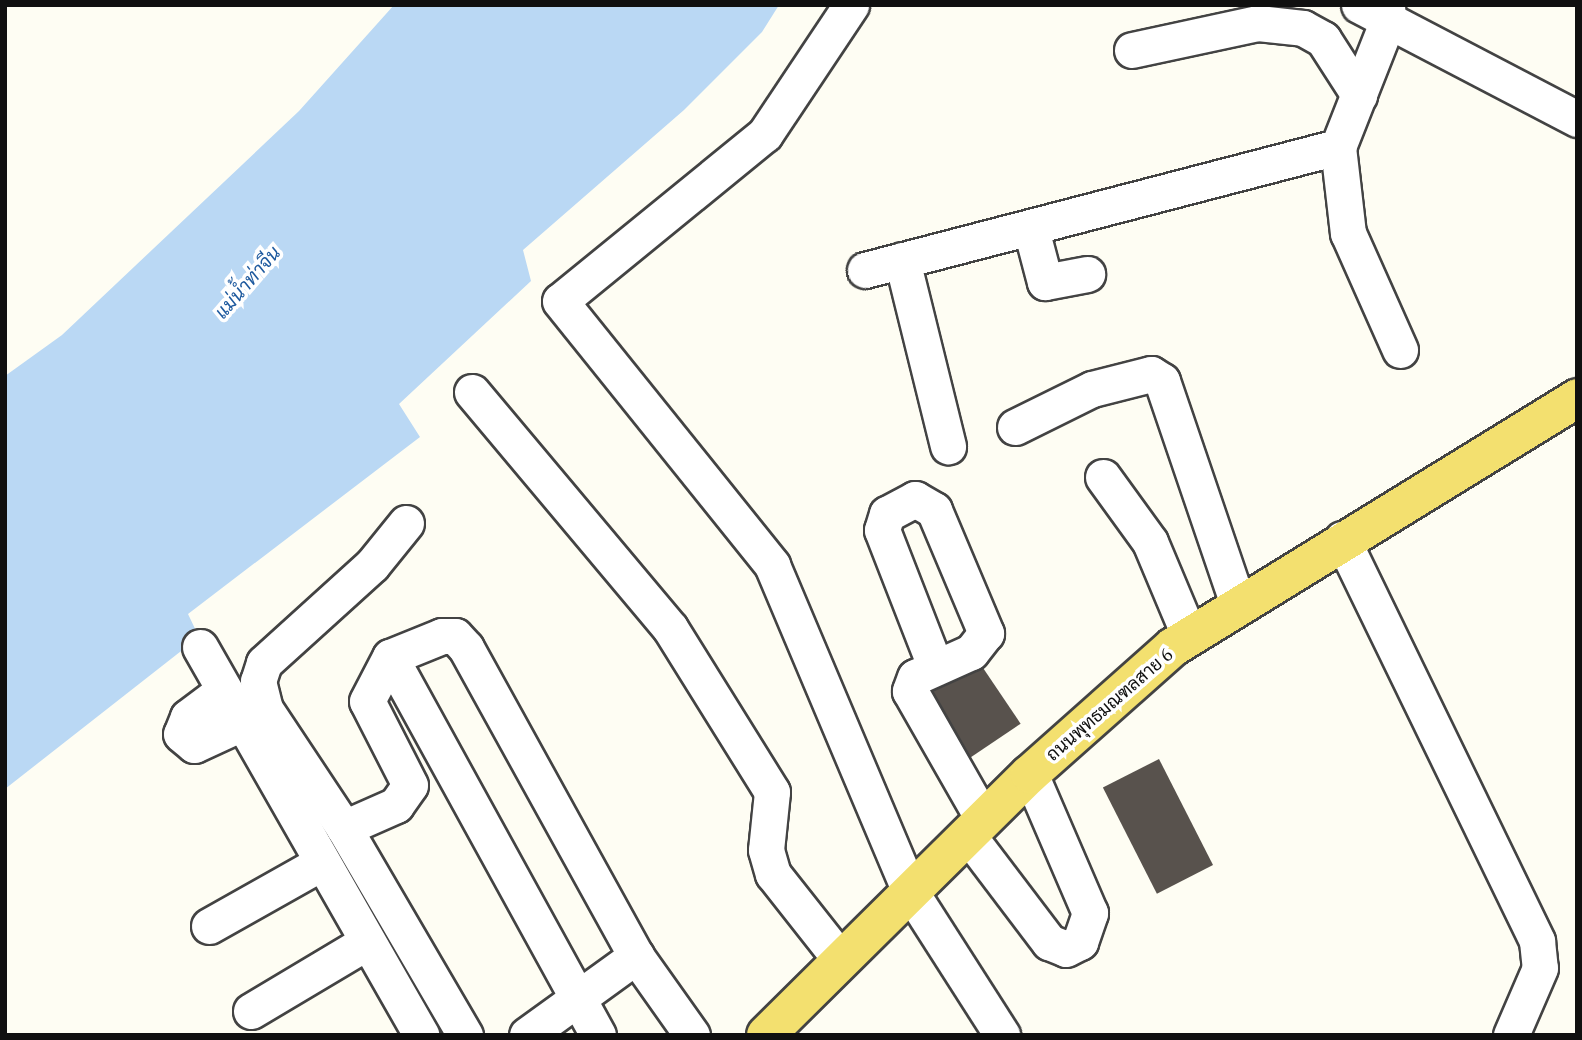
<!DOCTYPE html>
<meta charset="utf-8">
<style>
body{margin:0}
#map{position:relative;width:1582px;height:1040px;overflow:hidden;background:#fefdf3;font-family:"PT Serif",Sarabun,serif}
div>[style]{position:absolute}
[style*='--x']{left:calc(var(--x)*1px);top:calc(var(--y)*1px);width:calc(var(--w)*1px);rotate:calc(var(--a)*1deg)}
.water>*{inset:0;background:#bad8f4}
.building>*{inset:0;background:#58524d;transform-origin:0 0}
.roads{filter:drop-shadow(2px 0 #434343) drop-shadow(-2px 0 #434343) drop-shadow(0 2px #434343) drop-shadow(0 -2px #434343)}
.minor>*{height:35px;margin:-17.5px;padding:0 17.5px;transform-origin:17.5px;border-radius:17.5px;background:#fff}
.major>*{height:38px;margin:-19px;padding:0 19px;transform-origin:19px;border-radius:19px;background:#f3e06f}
span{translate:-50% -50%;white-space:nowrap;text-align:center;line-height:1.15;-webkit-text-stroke:7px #fff;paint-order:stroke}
.street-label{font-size:18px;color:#101010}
.water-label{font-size:19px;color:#1d599e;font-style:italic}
.frame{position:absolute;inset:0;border:7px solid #101010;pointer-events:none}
</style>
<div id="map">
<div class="water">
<i style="clip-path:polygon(394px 5px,779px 5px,762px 32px,684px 110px,523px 250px,531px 281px,399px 404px,420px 437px,188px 614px,199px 637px,5px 789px,5px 376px,62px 335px,299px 111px)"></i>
</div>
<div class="building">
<i style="left:977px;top:659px;width:78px;height:69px;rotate:56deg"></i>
<i style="left:1159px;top:759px;width:119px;height:63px;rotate:63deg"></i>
</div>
<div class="roads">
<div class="minor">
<i style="--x:851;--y:5;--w:155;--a:123.7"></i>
<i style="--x:765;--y:134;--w:264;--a:140.8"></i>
<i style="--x:560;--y:301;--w:339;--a:51.2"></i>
<i style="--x:772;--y:565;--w:354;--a:67.1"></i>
<i style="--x:910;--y:891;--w:171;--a:57.4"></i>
<i style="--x:1359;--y:5;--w:246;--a:27.6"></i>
<i style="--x:1132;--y:50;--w:129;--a:-12.1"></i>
<i style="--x:1258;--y:23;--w:45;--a:6.3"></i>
<i style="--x:1303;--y:28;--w:23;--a:29"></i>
<i style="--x:1323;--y:39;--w:67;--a:57.3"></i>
<i style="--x:1338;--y:147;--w:87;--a:83.4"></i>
<i style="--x:1348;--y:233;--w:128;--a:66"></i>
<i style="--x:1031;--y:229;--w:55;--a:75.2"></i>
<i style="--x:1045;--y:282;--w:43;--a:-10.8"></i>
<i style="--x:902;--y:260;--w:192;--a:76.1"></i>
<i style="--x:865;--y:270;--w:489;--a:-14.6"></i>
<i style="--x:1338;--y:147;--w:136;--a:-68.5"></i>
<i style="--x:1388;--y:20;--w:15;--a:-94"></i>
<i style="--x:472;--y:392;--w:308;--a:50"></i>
<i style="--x:670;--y:628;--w:193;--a:58.1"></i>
<i style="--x:772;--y:792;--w:58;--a:95.9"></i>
<i style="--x:766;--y:850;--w:25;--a:74"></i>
<i style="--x:773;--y:874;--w:110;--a:51.7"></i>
<i style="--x:1015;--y:427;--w:86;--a:-26.3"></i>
<i style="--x:1092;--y:389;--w:61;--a:-14.3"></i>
<i style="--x:1151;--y:374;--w:13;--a:32"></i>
<i style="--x:1162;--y:381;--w:236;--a:71.2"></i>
<i style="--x:1103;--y:477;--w:80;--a:54.1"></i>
<i style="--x:1150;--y:542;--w:103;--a:67.2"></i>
<i style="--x:406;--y:523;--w:54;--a:129"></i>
<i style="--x:372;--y:565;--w:146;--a:137.8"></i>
<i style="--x:264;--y:663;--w:19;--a:108"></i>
<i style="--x:258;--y:681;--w:29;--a:76"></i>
<i style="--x:265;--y:709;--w:143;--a:56.4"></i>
<i style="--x:344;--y:828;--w:240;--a:59.7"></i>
<i style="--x:1342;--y:539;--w:447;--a:64.1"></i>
<i style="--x:1537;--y:941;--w:27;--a:84"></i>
<i style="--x:1540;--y:968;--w:73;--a:113.4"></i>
<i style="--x:200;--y:647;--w:447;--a:60.3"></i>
<i style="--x:935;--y:666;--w:146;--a:-111.3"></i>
<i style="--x:882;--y:530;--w:17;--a:-73"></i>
<i style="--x:887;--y:514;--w:32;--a:-28"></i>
<i style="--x:915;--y:499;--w:22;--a:30"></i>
<i style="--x:934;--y:510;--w:134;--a:67.1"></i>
<i style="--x:986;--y:633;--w:24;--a:128"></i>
<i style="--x:971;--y:652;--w:61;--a:155.9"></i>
<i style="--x:915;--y:677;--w:15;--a:110"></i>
<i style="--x:910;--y:691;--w:147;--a:60.3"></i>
<i style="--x:224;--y:690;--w:45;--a:143.1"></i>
<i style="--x:188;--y:717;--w:18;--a:112"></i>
<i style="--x:181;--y:734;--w:17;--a:40"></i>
<i style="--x:194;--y:745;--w:53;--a:-24.6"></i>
<i style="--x:344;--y:828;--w:57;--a:-23.9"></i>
<i style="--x:396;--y:805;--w:24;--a:-55"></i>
<i style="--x:410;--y:785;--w:94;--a:-117.1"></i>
<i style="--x:367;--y:701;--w:50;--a:-62.4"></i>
<i style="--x:967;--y:834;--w:136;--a:52.8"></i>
<i style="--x:1049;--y:942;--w:18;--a:22"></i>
<i style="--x:1066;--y:949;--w:16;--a:-27"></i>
<i style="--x:1080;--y:942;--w:31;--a:-71"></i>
<i style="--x:1090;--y:913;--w:151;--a:-113.3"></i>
<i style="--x:209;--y:926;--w:129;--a:-29.4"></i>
<i style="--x:251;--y:1011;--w:133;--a:-30.8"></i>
<i style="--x:527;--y:1035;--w:135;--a:-35.9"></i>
<i style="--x:636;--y:956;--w:97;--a:54.7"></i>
<i style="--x:598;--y:1035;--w:431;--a:-118.8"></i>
<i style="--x:390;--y:657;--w:56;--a:-22"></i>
<i style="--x:442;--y:636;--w:13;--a:0"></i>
<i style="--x:455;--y:636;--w:16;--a:47"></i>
<i style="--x:466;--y:648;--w:352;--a:61.1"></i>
</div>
<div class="major">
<i style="--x:766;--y:1035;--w:371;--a:-44.7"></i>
<i style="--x:1030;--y:774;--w:191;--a:-41.6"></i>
<i style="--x:1173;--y:647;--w:475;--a:-31.6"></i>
</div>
</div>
<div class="street-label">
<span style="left:1109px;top:704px;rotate:-41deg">ถนนพุทธมณฑลสาย 6</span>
</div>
<div class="water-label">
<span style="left:247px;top:282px;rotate:-49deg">แม่น้ำท่าจีน</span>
</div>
<div class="frame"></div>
</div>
